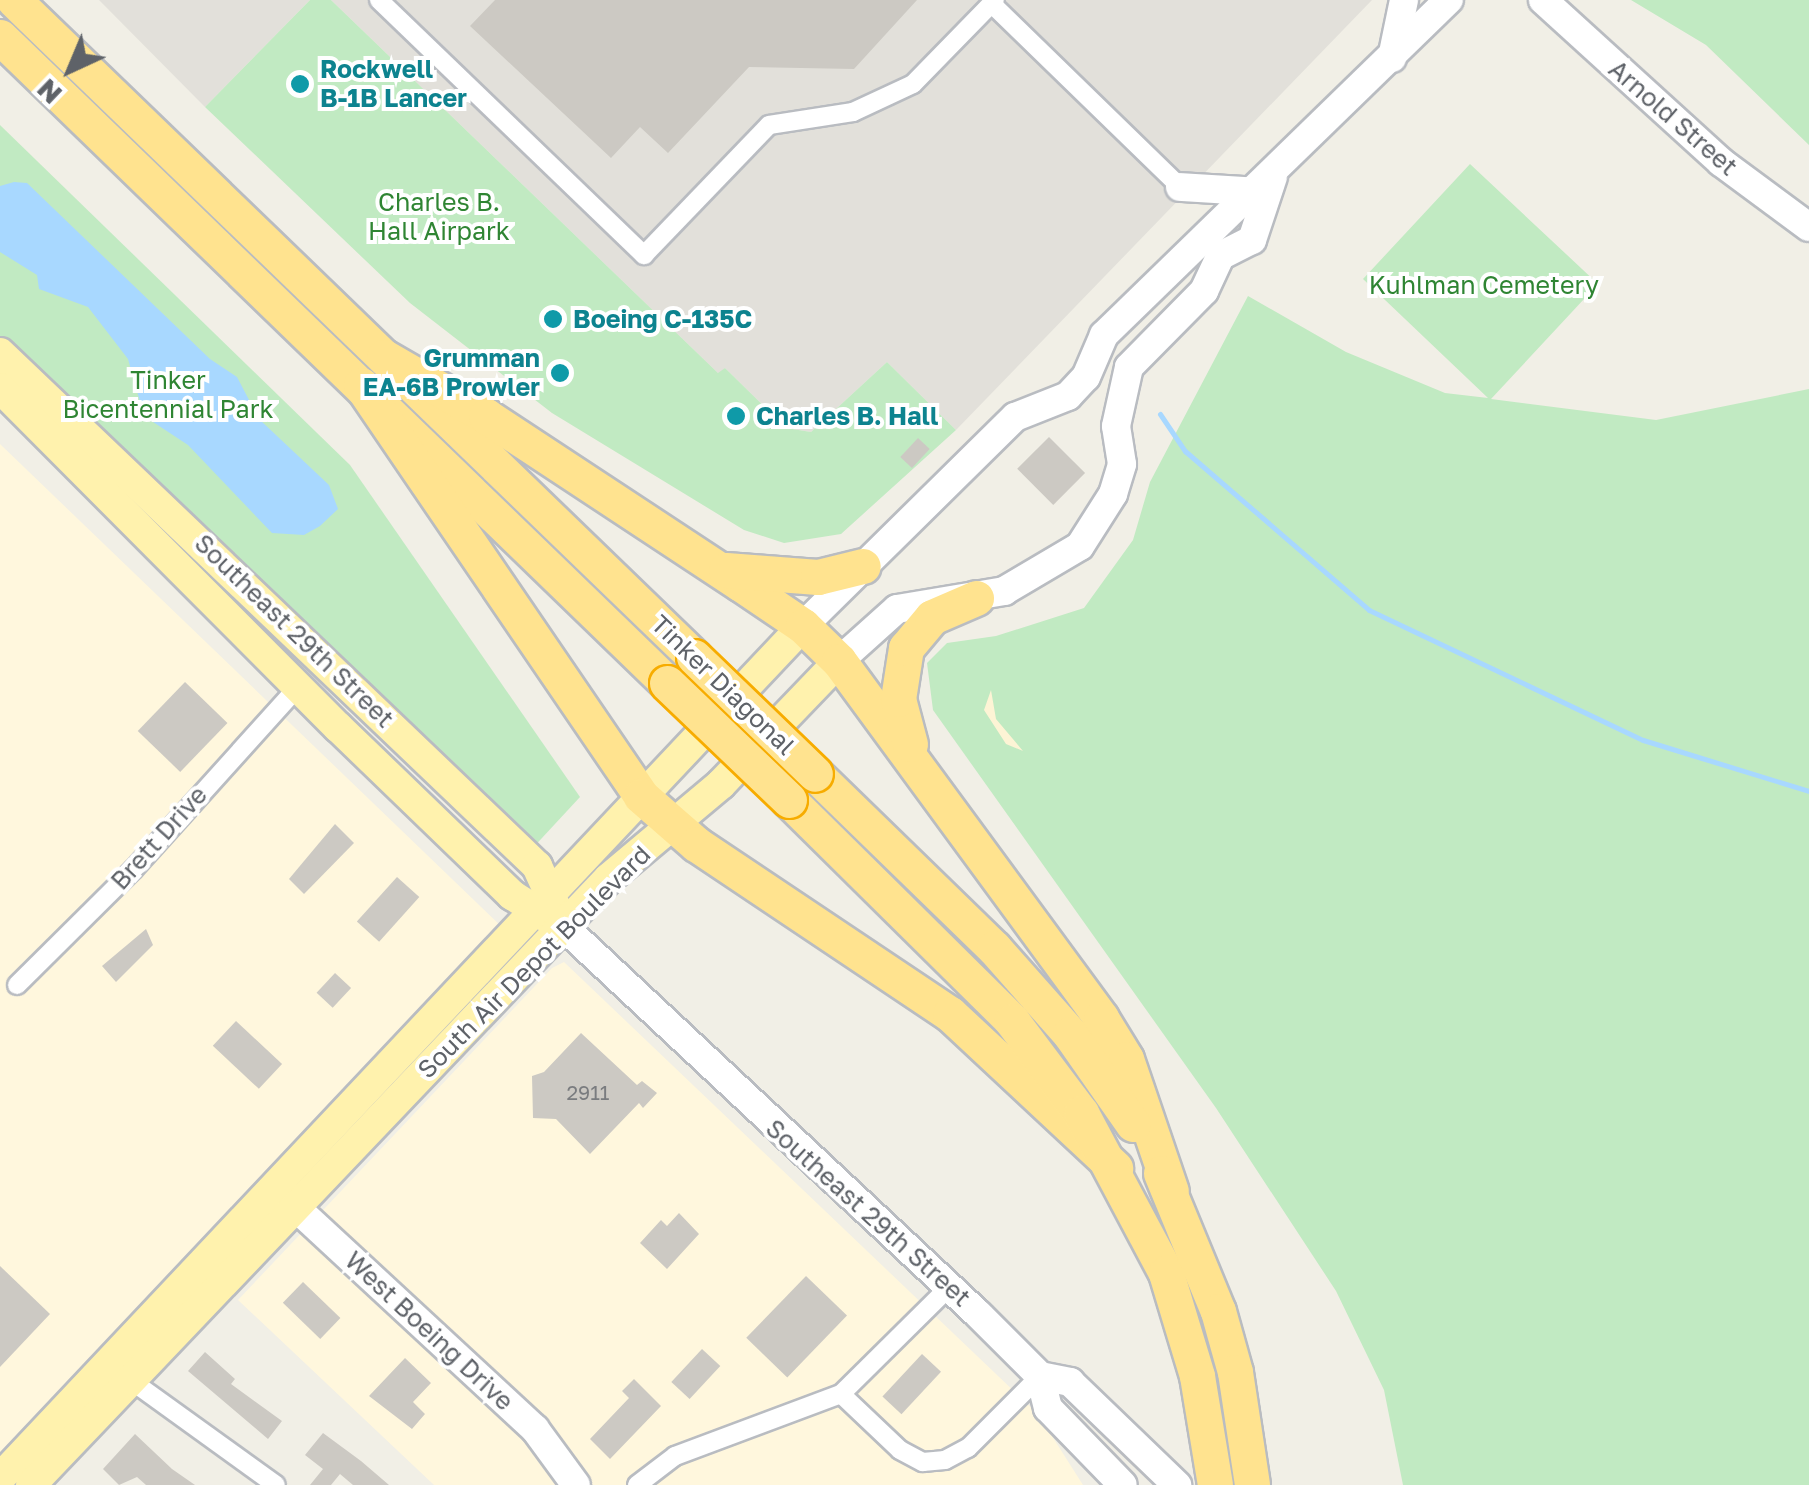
<!DOCTYPE html>
<style>
body{margin:0}
#map{position:relative;width:1809px;height:1485px;overflow:hidden;background:#f1efe6;font-family:"Golos Text",sans-serif}
div>[style]{position:absolute}
[style*='--x']{left:calc(var(--x)*1px);top:calc(var(--y)*1px);width:calc(var(--w)*1px);rotate:calc(var(--a)*1deg)}
.commercial>*{inset:0;background:#fff7dd}
.industrial>*{inset:0;background:#e2e0da}
.green>*{inset:0;background:#c1eac2}
.sand>*{inset:0;background:#fdf4d5}
.water>*{inset:0;background:#a8d8ff}
.stream>*{height:5px;margin:-2.5px;padding:0 2.5px;transform-origin:2.5px;border-radius:2.5px;background:#a8d8ff}
.building>*{inset:0;background:#ccc9c3;transform-origin:0 0}
.roads{filter:drop-shadow(2px 0 #b9bcc1) drop-shadow(-2px 0 #b9bcc1) drop-shadow(0 2px #b9bcc1) drop-shadow(0 -2px #b9bcc1)}
.street>*{height:18px;margin:-9px;padding:0 9px;transform-origin:9px;border-radius:9px;background:#fff}
.secondary>*{height:28px;margin:-14px;padding:0 14px;transform-origin:14px;border-radius:14px;background:#fff}
.primary>*{height:30px;margin:-15px;padding:0 15px;transform-origin:15px;border-radius:15px;background:#fff2ad}
.highway>*{height:35px;margin:-17.5px;padding:0 17.5px;transform-origin:17.5px;border-radius:17.5px;background:#ffe38f}
.bridges{filter:drop-shadow(2px 0 #f7ac00) drop-shadow(-2px 0 #f7ac00) drop-shadow(0 2px #f7ac00) drop-shadow(0 -2px #f7ac00)}
.highway-bridge>*{height:35px;margin:-17.5px;padding:0 17.5px;transform-origin:17.5px;border-radius:17.5px;background:#ffe38f}
.dots>*{width:28px;height:28px;translate:-50% -50%;box-sizing:border-box;border:5px solid #fff;border-radius:50%}
span{translate:-50% -50%;white-space:nowrap;text-align:center;line-height:1.15;-webkit-text-stroke:8px #fff;paint-order:stroke}
.number-label{font-size:20px;color:#7a7c7f}
.number-label span{-webkit-text-stroke-width:0}
.culture-label{font-size:25px;color:#0d838f;font-weight:700}
.left{translate:0 -50%;text-align:left}
.right{translate:-100% -50%;text-align:right}
.street-label{font-size:25px;color:#5e6268}
.park-label{font-size:25px;color:#2f8533}
.north{position:absolute;left:20px;top:20px;width:100px;height:100px;-webkit-text-stroke:8px #fff;paint-order:stroke;rotate:224deg;font-size:28px;font-weight:700;line-height:40px;text-align:center;color:#5e6268}
.north::after{content:'';display:block;margin:auto;width:35px;height:45px;background:#5e6268;clip-path:polygon(50% 0,100% 100%,50% 72%,0 100%)}
</style>
<div id="map">
<div class="commercial">
<i style="clip-path:polygon(0 444px,504px 929px,0 1467px)"></i>
<i style="clip-path:polygon(564px 962px,1038px 1414px,1083px 1485px,434px 1485px,238px 1300px,552px 968px)"></i>
</div>
<div class="industrial">
<i style="clip-path:polygon(99px 0,310px 0,205px 107px)"></i>
<i style="clip-path:polygon(331px 0,1372px 0,956px 430px,887px 362px,811px 432px,786px 428px,725px 368px,719px 374px)"></i>
</div>
<div class="green">
<i style="clip-path:polygon(310px 0,331px 0,718px 373px,725px 368px,786px 428px,811px 432px,887px 362px,956px 430px,841px 534px,784px 543px,744px 530px,552px 413px,410px 303px,205px 107px)"></i>
<i style="clip-path:polygon(1631px 0,1809px 0,1809px 145px,1706px 45px)"></i>
<i style="clip-path:polygon(0 125px,350px 465px,580px 797px,529px 852px,0 339px)"></i>
<i style="clip-path:polygon(1470px 164px,1598px 284px,1491px 399px,1656px 420px,1809px 389px,1809px 1485px,1403px 1485px,1384px 1390px,1336px 1291px,1216px 1108px,933px 710px,927px 663px,947px 643px,996px 636px,1084px 608px,1133px 540px,1150px 482px,1248px 296px,1346px 352px,1445px 393px,1488px 398px,1363px 279px)"></i>
</div>
<div class="sand">
<i style="clip-path:polygon(991px 690px,996px 719px,1023px 751px,1006px 744px,984px 710px)"></i>
</div>
<div class="water">
<i style="clip-path:polygon(14px 182px,27px 183px,210px 359px,237px 377px,259px 419px,329px 485px,338px 509px,320px 526px,304px 535px,272px 533px,188px 445px,144px 416px,128px 359px,88px 307px,39px 289px,37px 275px,0 252px,0 186px)"></i>
</div>
<div class="stream">
<i style="--x:1160;--y:414;--w:45;--a:56"></i>
<i style="--x:1185;--y:451;--w:243;--a:40.8"></i>
<i style="--x:1369;--y:610;--w:303;--a:25.4"></i>
<i style="--x:1643;--y:740;--w:174;--a:17.1"></i>
</div>
<div class="building">
<i style="clip-path:polygon(495px 0,917px 0,854px 69px,749px 67px,668px 153px,640px 127px,611px 158px,470px 26px)"></i>
<i style="left:1049px;top:437px;width:51px;height:45px;rotate:45deg"></i>
<i style="left:918px;top:438px;width:16px;height:26px;rotate:43deg"></i>
<i style="left:185px;top:682px;width:59px;height:68px;rotate:44deg"></i>
<i style="clip-path:polygon(335px 824px,354px 843px,304px 894px,289px 879px)"></i>
<i style="left:397px;top:877px;width:30px;height:60px;rotate:42deg"></i>
<i style="clip-path:polygon(146px 929px,153px 945px,116px 982px,102px 966px)"></i>
<i style="left:335px;top:973px;width:22px;height:27px;rotate:43deg"></i>
<i style="left:236px;top:1021px;width:63px;height:34px;rotate:43deg"></i>
<i style="clip-path:polygon(581px 1033px,637px 1085px,642px 1081px,657px 1093px,643px 1108px,639px 1103px,590px 1154px,556px 1119px,533px 1118px,532px 1076px,544px 1072px)"></i>
<i style="clip-path:polygon(679px 1213px,699px 1234px,667px 1269px,640px 1243px,661px 1220px,667px 1226px)"></i>
<i style="clip-path:polygon(0 1266px,50px 1314px,0 1367px)"></i>
<i style="left:806px;top:1276px;width:57px;height:86px;rotate:44deg"></i>
<i style="left:303px;top:1282px;width:52px;height:29px;rotate:44deg"></i>
<i style="left:702px;top:1349px;width:25px;height:45px;rotate:43deg"></i>
<i style="clip-path:polygon(205px 1352px,235px 1379px,231px 1384px,282px 1421px,268px 1439px,188px 1371px)"></i>
<i style="left:922px;top:1354px;width:26px;height:58px;rotate:43deg"></i>
<i style="clip-path:polygon(405px 1358px,431px 1383px,413px 1402px,425px 1414px,412px 1429px,369px 1396px)"></i>
<i style="clip-path:polygon(634px 1379px,661px 1406px,610px 1459px,590px 1439px,629px 1398px,622px 1391px)"></i>
<i style="clip-path:polygon(323px 1433px,361px 1461px,389px 1485px,353px 1485px,340px 1474px,331px 1485px,310px 1485px,323px 1469px,305px 1455px)"></i>
<i style="clip-path:polygon(135px 1434px,172px 1469px,195px 1485px,146px 1485px,137px 1477px,119px 1485px,103px 1469px)"></i>
</div>
<div class="roads">
<div class="street">
<i style="--x:379;--y:0;--w:368;--a:43.9"></i>
<i style="--x:644;--y:255;--w:180;--a:-46.1"></i>
<i style="--x:769;--y:125;--w:85;--a:-8.8"></i>
<i style="--x:853;--y:112;--w:66;--a:-25"></i>
<i style="--x:913;--y:84;--w:117;--a:-45.7"></i>
<i style="--x:992;--y:4;--w:262;--a:44.2"></i>
<i style="--x:17;--y:985;--w:163;--a:-44.8"></i>
<i style="--x:133;--y:870;--w:245;--a:-48"></i>
<i style="--x:129;--y:1379;--w:181;--a:35.8"></i>
<i style="--x:841;--y:1394;--w:81;--a:43.5"></i>
<i style="--x:900;--y:1450;--w:26;--a:28"></i>
<i style="--x:923;--y:1462;--w:22;--a:-5"></i>
<i style="--x:945;--y:1460;--w:26;--a:-28"></i>
<i style="--x:968;--y:1448;--w:102;--a:-45"></i>
<i style="--x:637;--y:1485;--w:48;--a:-37.3"></i>
<i style="--x:675;--y:1456;--w:177;--a:-20.5"></i>
<i style="--x:841;--y:1394;--w:153;--a:-44.7"></i>
</div>
<div class="secondary">
<i style="--x:1543;--y:0;--w:241;--a:42.3"></i>
<i style="--x:1721;--y:162;--w:109;--a:36.5"></i>
<i style="--x:1392;--y:58;--w:59;--a:-78.3"></i>
<i style="--x:1180;--y:187;--w:66;--a:3.5"></i>
<i style="--x:803;--y:626;--w:298;--a:-44.6"></i>
<i style="--x:1015;--y:417;--w:57;--a:-21.6"></i>
<i style="--x:1068;--y:396;--w:26;--a:-47"></i>
<i style="--x:1086;--y:377;--w:46;--a:-66.8"></i>
<i style="--x:1104;--y:335;--w:481;--a:-44.2"></i>
<i style="--x:839;--y:661;--w:78;--a:-41.9"></i>
<i style="--x:897;--y:609;--w:109;--a:-9.5"></i>
<i style="--x:1004;--y:591;--w:88;--a:-30.6"></i>
<i style="--x:1080;--y:546;--w:62;--a:-57.6"></i>
<i style="--x:1113;--y:494;--w:31;--a:-73"></i>
<i style="--x:1122;--y:464;--w:38;--a:-99"></i>
<i style="--x:1116;--y:426;--w:60;--a:-77.6"></i>
<i style="--x:1129;--y:367;--w:107;--a:-45.4"></i>
<i style="--x:1204;--y:291;--w:38;--a:-65"></i>
<i style="--x:1220;--y:256;--w:36;--a:-27"></i>
<i style="--x:1252;--y:240;--w:66;--a:-71.6"></i>
<i style="--x:564;--y:927;--w:567;--a:43.07"></i>
<i style="--x:978;--y:1314;--w:88;--a:45"></i>
<i style="--x:1040;--y:1376;--w:33;--a:76"></i>
<i style="--x:1048;--y:1408;--w:107;--a:45.8"></i>
<i style="--x:279;--y:1192;--w:349;--a:42.8"></i>
<i style="--x:535;--y:1429;--w:69;--a:53.8"></i>
<i style="--x:1040;--y:1376;--w:31;--a:11"></i>
<i style="--x:1070;--y:1382;--w:149;--a:43.9"></i>
</div>
<div class="primary">
<i style="--x:0;--y:353;--w:743;--a:43.69"></i>
<i style="--x:537;--y:866;--w:48;--a:65.6"></i>
<i style="--x:0;--y:388;--w:479;--a:45.1"></i>
<i style="--x:338;--y:727;--w:242;--a:44"></i>
<i style="--x:512;--y:895;--w:46;--a:32.7"></i>
<i style="--x:0;--y:1478;--w:1171;--a:-46.7"></i>
<i style="--x:31;--y:1485;--w:838;--a:-46.4"></i>
<i style="--x:609;--y:878;--w:146;--a:-40"></i>
<i style="--x:721;--y:784;--w:170;--a:-46.2"></i>
</div>
<div class="highway">
<i style="--x:14;--y:0;--w:946;--a:44.01"></i>
<i style="--x:0;--y:37;--w:929;--a:44.08"></i>
<i style="--x:384;--y:357;--w:118;--a:30"></i>
<i style="--x:486;--y:416;--w:305;--a:33.4"></i>
<i style="--x:741;--y:584;--w:75;--a:34.1"></i>
<i style="--x:803;--y:626;--w:50;--a:44.2"></i>
<i style="--x:839;--y:661;--w:443;--a:53.7"></i>
<i style="--x:1101;--y:1018;--w:48;--a:58.6"></i>
<i style="--x:1126;--y:1059;--w:139;--a:71.2"></i>
<i style="--x:361;--y:385;--w:497;--a:55.7"></i>
<i style="--x:641;--y:796;--w:73;--a:41.1"></i>
<i style="--x:696;--y:844;--w:306;--a:33.8"></i>
<i style="--x:950;--y:1014;--w:226;--a:43"></i>
<i style="--x:726;--y:570;--w:92;--a:4.4"></i>
<i style="--x:818;--y:577;--w:46;--a:-13.7"></i>
<i style="--x:910;--y:744;--w:47;--a:-104.9"></i>
<i style="--x:898;--y:699;--w:52;--a:-81.1"></i>
<i style="--x:906;--y:648;--w:40;--a:-50"></i>
<i style="--x:932;--y:617;--w:48;--a:-23.4"></i>
<i style="--x:815;--y:774;--w:250;--a:44.2"></i>
<i style="--x:994;--y:948;--w:115;--a:48.5"></i>
<i style="--x:1070;--y:1034;--w:110;--a:55"></i>
<i style="--x:789;--y:800;--w:314;--a:44.7"></i>
<i style="--x:1012;--y:1021;--w:115;--a:53.1"></i>
<i style="--x:1081;--y:1113;--w:181;--a:62"></i>
<i style="--x:1166;--y:1273;--w:108;--a:73.2"></i>
<i style="--x:1197;--y:1376;--w:110;--a:80.6"></i>
<i style="--x:1161;--y:1173;--w:149;--a:67.6"></i>
<i style="--x:1218;--y:1311;--w:63;--a:74.4"></i>
<i style="--x:1235;--y:1372;--w:114;--a:81.4"></i>
</div>
</div>
<div class="bridges">
<div class="highway-bridge">
<i style="--x:694;--y:657;--w:168;--a:44"></i>
<i style="--x:667;--y:683;--w:169;--a:43.8"></i>
</div>
</div>
<div class="dots">
<i style="left:300px;top:84px;background:#0f9aa8"></i>
<i style="left:553px;top:319px;background:#0f9aa8"></i>
<i style="left:560px;top:373px;background:#0f9aa8"></i>
<i style="left:736px;top:416px;background:#0f9aa8"></i>
</div>
<div class="number-label">
<span style="left:588px;top:1092px">2911</span>
</div>
<div class="culture-label">
<span class="left" style="left:320px;top:84px">Rockwell<br>B-1B Lancer</span>
<span class="left" style="left:573px;top:319px">Boeing C-135C</span>
<span class="right" style="left:540px;top:373px">Grumman<br>EA-6B Prowler</span>
<span class="left" style="left:756px;top:416px">Charles B. Hall</span>
</div>
<div class="street-label">
<span style="left:1673px;top:118px;rotate:41deg">Arnold Street</span>
<span style="left:294px;top:631px;rotate:44deg">Southeast 29th Street</span>
<span style="left:723px;top:685px;rotate:44deg">Tinker Diagonal</span>
<span style="left:159px;top:838px;rotate:-48deg">Brett Drive</span>
<span style="left:534px;top:962px;rotate:-45deg">South Air Depot Boulevard</span>
<span style="left:868px;top:1213px;rotate:42deg">Southeast 29th Street</span>
<span style="left:429px;top:1331px;rotate:43deg">West Boeing Drive</span>
</div>
<div class="park-label">
<span style="left:439px;top:217px">Charles B.<br>Hall Airpark</span>
<span style="left:1484px;top:285px">Kuhlman Cemetery</span>
<span style="left:168px;top:395px">Tinker<br>Bicentennial Park</span>
</div>
<div class="north">N</div>
</div>
